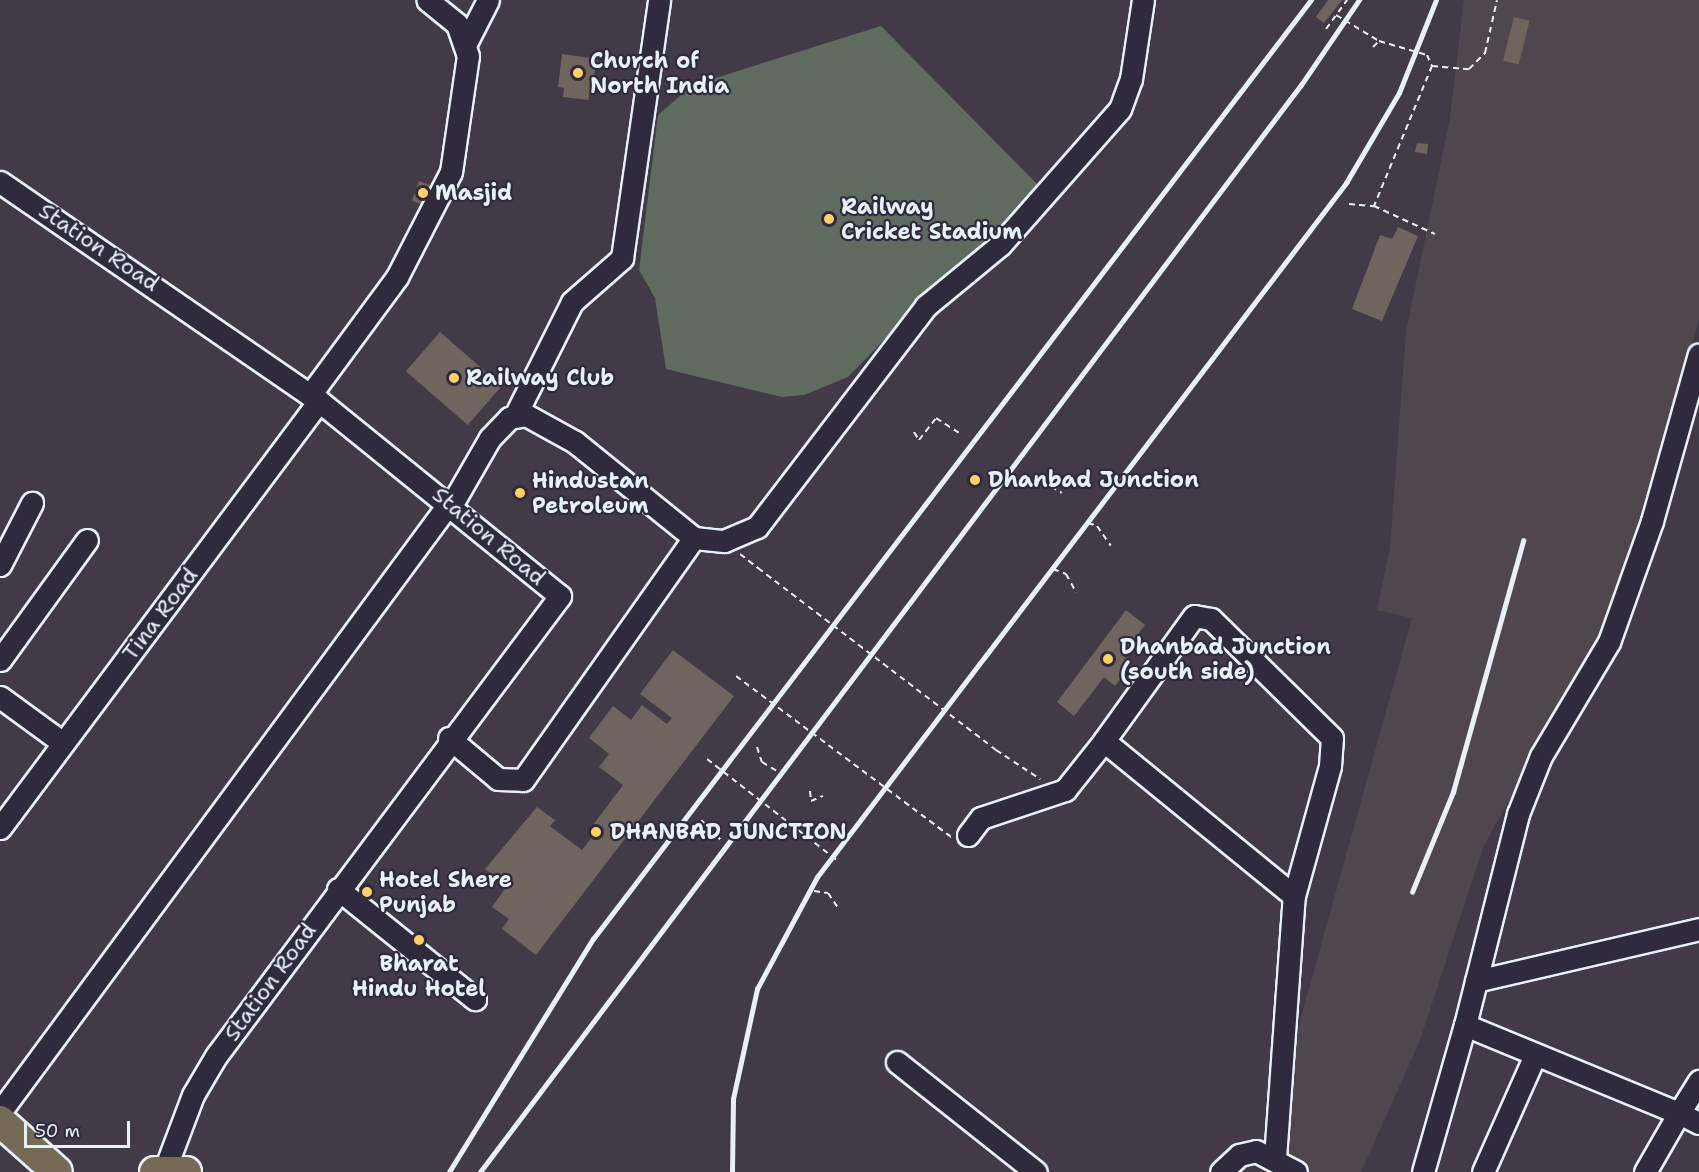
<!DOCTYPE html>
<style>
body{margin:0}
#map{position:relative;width:1699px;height:1172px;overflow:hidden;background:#423b47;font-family:"Shantell Sans",sans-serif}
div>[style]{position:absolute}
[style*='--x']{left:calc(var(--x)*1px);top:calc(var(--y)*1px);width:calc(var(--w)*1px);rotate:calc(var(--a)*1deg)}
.built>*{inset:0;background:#50474e}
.green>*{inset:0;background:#606b60}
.building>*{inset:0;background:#70645f;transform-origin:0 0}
.path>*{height:2px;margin-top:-1px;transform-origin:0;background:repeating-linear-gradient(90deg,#e8f1f8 0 6px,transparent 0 10.5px)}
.roads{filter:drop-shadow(2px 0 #e8f1f8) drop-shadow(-2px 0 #e8f1f8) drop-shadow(0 2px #e8f1f8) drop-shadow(0 -2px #e8f1f8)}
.minor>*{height:21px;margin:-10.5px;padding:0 10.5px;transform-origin:10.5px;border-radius:10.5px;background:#2f2a3d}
.highway>*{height:30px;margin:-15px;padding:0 15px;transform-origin:15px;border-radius:15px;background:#756a55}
.rail>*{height:4.5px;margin:-2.25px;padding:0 2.25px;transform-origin:2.25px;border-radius:2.25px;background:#e8f1f8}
.path-bridge>*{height:2px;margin-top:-1px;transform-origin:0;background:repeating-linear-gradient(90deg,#e8f1f8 0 6px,transparent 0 10.5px)}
.dots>*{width:16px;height:16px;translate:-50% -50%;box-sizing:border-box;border:3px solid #2f2a3d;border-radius:50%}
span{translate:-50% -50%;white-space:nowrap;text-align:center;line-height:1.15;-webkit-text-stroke:4.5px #2f2a3d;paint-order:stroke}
.poi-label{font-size:22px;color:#e8f1f8;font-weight:700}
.left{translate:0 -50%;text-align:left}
.street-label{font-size:22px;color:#e8f1f8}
.scale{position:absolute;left:24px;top:1121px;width:106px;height:27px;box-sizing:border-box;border:3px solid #e8f1f8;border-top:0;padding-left:8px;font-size:18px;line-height:21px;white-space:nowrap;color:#e8f1f8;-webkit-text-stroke:4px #2f2a3d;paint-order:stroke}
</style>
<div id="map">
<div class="built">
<i style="clip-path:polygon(1464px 0,1699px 0,1699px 320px,1607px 627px,1484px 845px,1420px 1040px,1361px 1172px,1283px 1172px,1278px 1170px,1300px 1021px,1412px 618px,1377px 610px,1390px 548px,1406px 332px,1450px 118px)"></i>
</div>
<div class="green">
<i style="clip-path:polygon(881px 26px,1040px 187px,1002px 232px,911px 312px,848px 377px,804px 395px,782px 397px,666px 369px,655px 298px,639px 270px,658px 115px,693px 85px)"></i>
</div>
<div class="building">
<i style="clip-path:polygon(1328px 0,1342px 0,1324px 23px,1316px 17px)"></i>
<i style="left:1514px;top:17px;width:16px;height:45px;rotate:14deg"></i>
<i style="clip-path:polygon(562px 54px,598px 59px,588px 100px,563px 97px,564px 88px,558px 87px)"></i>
<i style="clip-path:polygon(1417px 143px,1428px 144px,1427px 154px,1415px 152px)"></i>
<i style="left:419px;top:181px;width:15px;height:21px;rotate:20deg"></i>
<i style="clip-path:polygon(1398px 227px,1418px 236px,1382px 321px,1352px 309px,1380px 235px,1392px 239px)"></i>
<i style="left:440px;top:332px;width:82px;height:52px;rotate:41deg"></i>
<i style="clip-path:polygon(1126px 610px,1145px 625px,1122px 655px,1132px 663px,1115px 686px,1104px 677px,1074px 716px,1057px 702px)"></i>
<i style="clip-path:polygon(673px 650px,734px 696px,536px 955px,502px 929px,509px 919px,492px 907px,507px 886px,485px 869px,537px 807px,555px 820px,550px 826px,582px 850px,596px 832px,590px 829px,623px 785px,599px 767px,609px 754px,589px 738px,613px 706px,631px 720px,642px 705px,667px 724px,672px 718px,640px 694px)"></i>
</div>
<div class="path">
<i style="--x:1336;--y:15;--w:50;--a:31.2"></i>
<i style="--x:1379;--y:41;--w:50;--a:16.3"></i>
<i style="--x:1427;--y:55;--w:12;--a:66"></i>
<i style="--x:1432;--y:66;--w:152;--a:112.5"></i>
<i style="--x:1374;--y:206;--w:67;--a:24.7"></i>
<i style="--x:1326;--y:29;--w:36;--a:-54"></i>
<i style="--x:1373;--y:47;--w:8;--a:-45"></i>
<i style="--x:1432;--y:66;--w:37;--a:5"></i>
<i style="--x:1469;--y:69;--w:23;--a:-45"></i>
<i style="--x:1485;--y:53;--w:54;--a:-77.2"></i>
<i style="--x:1349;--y:204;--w:25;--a:5"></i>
<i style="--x:914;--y:432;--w:9;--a:58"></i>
<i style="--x:919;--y:440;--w:28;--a:-52"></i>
<i style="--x:936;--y:418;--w:27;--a:33"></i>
<i style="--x:1042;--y:481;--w:23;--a:31"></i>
<i style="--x:1088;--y:523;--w:9;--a:18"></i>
<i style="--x:1097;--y:526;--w:24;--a:55"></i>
<i style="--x:740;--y:554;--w:23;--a:38"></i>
<i style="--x:1053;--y:569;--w:14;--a:21"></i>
<i style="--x:1066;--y:574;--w:21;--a:61"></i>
<i style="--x:757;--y:747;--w:16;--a:72"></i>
<i style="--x:762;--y:762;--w:17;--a:31"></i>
<i style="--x:996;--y:750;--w:53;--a:33.4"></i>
<i style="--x:810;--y:791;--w:10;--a:84"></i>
<i style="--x:811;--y:801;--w:13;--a:-23"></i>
<i style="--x:701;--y:820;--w:31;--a:45"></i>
<i style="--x:814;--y:891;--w:14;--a:8"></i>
<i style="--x:828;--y:893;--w:18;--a:56"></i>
</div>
<div class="roads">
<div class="minor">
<i style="--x:466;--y:43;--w:48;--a:-62.9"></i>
<i style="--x:0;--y:182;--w:387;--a:34.5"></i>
<i style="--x:319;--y:401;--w:310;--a:39"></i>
<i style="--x:560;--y:596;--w:574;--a:126.79"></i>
<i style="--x:216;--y:1056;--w:45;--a:120.5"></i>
<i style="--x:193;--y:1095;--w:79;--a:110.7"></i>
<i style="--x:310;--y:395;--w:147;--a:-53.6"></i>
<i style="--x:397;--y:277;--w:118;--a:-62.8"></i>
<i style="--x:451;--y:172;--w:117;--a:-81.7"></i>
<i style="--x:468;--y:56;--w:34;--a:-109"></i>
<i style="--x:457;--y:24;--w:38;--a:-141"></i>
<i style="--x:516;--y:414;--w:125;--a:-63.4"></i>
<i style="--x:572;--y:302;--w:67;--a:-41.3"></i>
<i style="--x:622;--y:258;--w:261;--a:-81.8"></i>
<i style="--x:452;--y:504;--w:76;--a:-60.1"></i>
<i style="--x:490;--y:438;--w:28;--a:-46"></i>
<i style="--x:509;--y:418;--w:17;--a:-10"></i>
<i style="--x:526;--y:415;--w:56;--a:28.9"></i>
<i style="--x:575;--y:442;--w:153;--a:38.9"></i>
<i style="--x:694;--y:538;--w:30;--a:6"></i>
<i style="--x:724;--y:541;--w:36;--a:-23"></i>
<i style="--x:757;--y:527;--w:278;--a:-52.6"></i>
<i style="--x:926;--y:306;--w:96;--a:-39.5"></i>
<i style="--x:1000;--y:245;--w:181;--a:-48.6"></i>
<i style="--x:1120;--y:109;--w:32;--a:-70"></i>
<i style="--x:1131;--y:79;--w:80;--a:-81.4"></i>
<i style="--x:0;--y:565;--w:70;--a:-62.7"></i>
<i style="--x:0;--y:660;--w:148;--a:-54.1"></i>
<i style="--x:0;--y:697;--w:78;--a:36.1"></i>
<i style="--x:449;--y:738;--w:64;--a:39.9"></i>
<i style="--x:498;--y:779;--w:25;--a:2"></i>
<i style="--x:523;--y:780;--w:296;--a:-54.8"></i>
<i style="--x:0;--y:828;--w:533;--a:-53.24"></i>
<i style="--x:968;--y:835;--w:21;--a:-53"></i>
<i style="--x:981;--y:818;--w:89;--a:-18.4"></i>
<i style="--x:1065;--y:790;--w:63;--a:-51.5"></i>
<i style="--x:338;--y:889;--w:176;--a:38.8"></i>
<i style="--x:1476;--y:981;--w:229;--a:-13.1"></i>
<i style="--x:1465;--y:1025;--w:218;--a:-75.9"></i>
<i style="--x:1518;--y:814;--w:62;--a:-68.4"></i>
<i style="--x:1541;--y:756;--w:133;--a:-59.2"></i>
<i style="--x:1609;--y:642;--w:128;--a:-70.4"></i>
<i style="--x:1652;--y:521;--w:173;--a:-74.3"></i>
<i style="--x:897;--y:1062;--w:177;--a:38.4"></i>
<i style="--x:0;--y:1112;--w:758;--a:-53.58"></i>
<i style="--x:1275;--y:1158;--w:263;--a:-85.9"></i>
<i style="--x:1294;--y:896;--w:135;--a:-74.5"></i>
<i style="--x:1330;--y:766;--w:28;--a:-86"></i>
<i style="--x:1332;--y:738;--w:170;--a:-135.5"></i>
<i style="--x:1211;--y:619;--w:17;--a:-170"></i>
<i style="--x:1194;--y:616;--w:154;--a:125.8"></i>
<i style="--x:1104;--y:741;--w:245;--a:39.2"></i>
<i style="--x:1221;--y:1172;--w:25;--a:-43"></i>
<i style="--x:1239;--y:1155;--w:17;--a:-13"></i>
<i style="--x:1256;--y:1151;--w:45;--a:27.7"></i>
<i style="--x:1423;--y:1172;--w:153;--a:-74.1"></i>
<i style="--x:1465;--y:1025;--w:231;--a:22.4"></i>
<i style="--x:1679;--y:1113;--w:38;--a:-58"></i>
<i style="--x:1483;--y:1172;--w:128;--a:-66"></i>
<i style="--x:1645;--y:1172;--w:68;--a:-60"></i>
<i style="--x:1679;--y:1113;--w:22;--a:27"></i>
</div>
<div class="highway">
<i style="--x:0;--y:1121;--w:76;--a:41.8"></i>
<i style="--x:155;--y:1172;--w:31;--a:0"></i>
</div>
</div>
<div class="rail">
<i style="--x:1412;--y:892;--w:108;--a:-67.7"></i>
<i style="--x:1453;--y:792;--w:261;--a:-74.4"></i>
<i style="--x:449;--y:1172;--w:274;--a:-58.3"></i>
<i style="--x:593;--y:939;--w:1182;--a:-52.6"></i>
<i style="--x:480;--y:1172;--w:1362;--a:-52.94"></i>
<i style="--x:1301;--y:85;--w:103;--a:-55.7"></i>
<i style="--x:732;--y:1172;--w:73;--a:-89.2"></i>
<i style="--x:733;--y:1099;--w:113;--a:-77.7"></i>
<i style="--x:757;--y:989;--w:127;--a:-61.8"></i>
<i style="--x:817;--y:877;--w:873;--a:-52.68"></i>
<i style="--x:1346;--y:183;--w:104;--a:-59.5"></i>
<i style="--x:1399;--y:93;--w:100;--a:-68.3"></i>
</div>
<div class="path-bridge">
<i style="--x:758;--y:568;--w:300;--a:37.4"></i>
<i style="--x:736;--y:676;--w:269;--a:36.8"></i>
<i style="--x:707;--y:759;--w:166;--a:37.9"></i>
</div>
<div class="dots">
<i style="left:578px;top:73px;background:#ffd166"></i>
<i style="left:423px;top:193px;background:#ffd166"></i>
<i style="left:829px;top:219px;background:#ffd166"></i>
<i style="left:454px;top:378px;background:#ffd166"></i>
<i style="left:975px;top:480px;background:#ffd166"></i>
<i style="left:520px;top:493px;background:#ffd166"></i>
<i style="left:1108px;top:659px;background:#ffd166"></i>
<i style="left:596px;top:832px;background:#ffd166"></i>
<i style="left:367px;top:892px;background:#ffd166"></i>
<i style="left:419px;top:940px;background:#ffd166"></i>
</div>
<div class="poi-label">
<span class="left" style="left:590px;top:73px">Church of<br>North India</span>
<span class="left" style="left:435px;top:193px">Masjid</span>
<span class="left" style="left:841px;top:219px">Railway<br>Cricket Stadium</span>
<span class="left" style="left:466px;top:378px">Railway Club</span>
<span class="left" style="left:532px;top:493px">Hindustan<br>Petroleum</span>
<span class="left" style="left:988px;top:480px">Dhanbad Junction</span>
<span class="left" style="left:1120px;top:659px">Dhanbad Junction<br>(south side)</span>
<span class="left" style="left:610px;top:832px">DHANBAD JUNCTION</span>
<span class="left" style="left:379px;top:892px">Hotel Shere<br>Punjab</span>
<span style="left:419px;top:976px">Bharat<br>Hindu Hotel</span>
</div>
<div class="street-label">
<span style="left:99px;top:247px;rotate:34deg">Station Road</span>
<span style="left:489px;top:536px;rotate:40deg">Station Road</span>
<span style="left:160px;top:614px;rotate:-53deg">Tina Road</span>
<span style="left:270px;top:982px;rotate:-54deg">Station Road</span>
</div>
<div class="scale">50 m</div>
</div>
